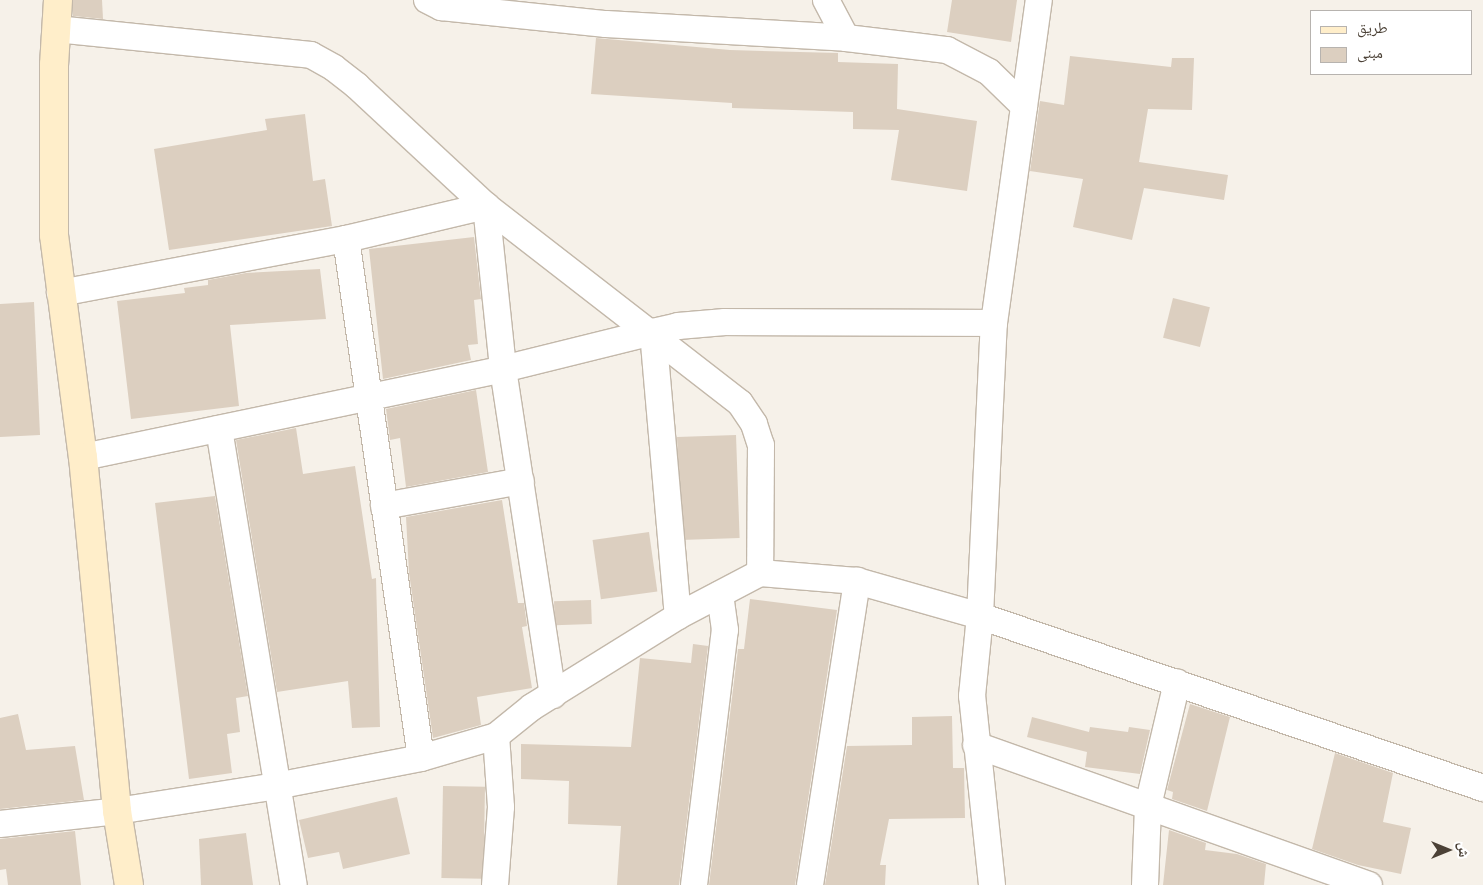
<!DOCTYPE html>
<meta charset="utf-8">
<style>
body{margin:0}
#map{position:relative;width:1483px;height:885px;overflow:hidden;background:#f6f1e9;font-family:"Nunito Sans","Noto Naskh Arabic",sans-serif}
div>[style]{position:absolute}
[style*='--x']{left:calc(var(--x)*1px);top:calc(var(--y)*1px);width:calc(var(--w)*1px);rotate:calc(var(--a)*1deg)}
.building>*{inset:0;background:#dccfc0;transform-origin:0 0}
.roads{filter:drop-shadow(1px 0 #c3b8aa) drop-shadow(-1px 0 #c3b8aa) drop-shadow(0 1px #c3b8aa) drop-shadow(0 -1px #c3b8aa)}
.street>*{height:26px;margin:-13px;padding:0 13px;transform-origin:13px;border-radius:13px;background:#fff}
.secondary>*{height:28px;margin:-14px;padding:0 14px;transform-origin:14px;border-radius:14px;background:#ffeeca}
span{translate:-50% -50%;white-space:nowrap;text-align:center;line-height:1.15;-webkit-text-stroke:4px #fff;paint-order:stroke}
.legend{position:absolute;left:1310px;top:10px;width:162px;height:65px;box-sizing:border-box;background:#fff;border:1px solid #b7b3af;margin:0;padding:6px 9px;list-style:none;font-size:15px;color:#4b4136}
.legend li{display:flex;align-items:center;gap:10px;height:25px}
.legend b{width:25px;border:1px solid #b7b3af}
.north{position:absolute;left:1423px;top:825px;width:50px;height:50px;-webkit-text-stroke:4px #fff;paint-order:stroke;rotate:90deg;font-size:14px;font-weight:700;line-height:20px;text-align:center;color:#4b4136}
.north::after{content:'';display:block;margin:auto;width:18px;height:22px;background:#4b4136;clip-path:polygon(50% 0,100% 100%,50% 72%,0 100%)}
</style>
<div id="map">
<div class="building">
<i style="clip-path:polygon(73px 0,102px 0,103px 19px,73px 16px)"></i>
<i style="clip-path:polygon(952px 0,1017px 0,1011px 42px,947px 32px)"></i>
<i style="clip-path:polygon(596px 38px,730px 50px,838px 53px,838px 62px,898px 64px,897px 109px,977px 121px,967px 191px,891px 180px,899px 130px,853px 129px,853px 112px,732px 108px,732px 103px,591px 94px)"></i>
<i style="clip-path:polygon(1070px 56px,1171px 67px,1172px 58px,1194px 58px,1192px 110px,1148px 109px,1139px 162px,1228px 175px,1224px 200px,1144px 188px,1132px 240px,1073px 227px,1083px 179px,1030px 171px,1040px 101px,1064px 105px)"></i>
<i style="clip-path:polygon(305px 114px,313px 181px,325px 179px,332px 226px,169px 250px,154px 149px,267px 130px,265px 119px)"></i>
<i style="clip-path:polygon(474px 237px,481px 299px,474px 300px,478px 344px,468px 345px,471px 360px,383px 379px,369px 249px)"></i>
<i style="clip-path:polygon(320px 269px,326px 319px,230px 325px,239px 406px,131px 419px,117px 301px,185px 293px,184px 288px,208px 285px,208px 280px,246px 273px)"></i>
<i style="left:1173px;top:298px;width:38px;height:41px;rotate:14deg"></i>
<i style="clip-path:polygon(34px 302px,40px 435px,0 437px,0 304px)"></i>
<i style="clip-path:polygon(476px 390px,488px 472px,406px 487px,400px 438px,390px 440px,386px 409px)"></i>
<i style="clip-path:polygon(296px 428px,303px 474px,355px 466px,372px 579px,376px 578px,380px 727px,352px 728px,348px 681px,277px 692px,236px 440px)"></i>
<i style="left:736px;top:435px;width:103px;height:59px;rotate:88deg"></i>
<i style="clip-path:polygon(215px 496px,248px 696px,236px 698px,240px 732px,227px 734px,232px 773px,189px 779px,155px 503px)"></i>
<i style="clip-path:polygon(502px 500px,518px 603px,524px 603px,527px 626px,522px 627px,532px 688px,477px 697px,481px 725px,433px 738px,409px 573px,406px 517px)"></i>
<i style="left:649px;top:532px;width:60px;height:57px;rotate:82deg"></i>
<i style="clip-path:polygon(750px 599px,837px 610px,795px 885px,709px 885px,738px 649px,744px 649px)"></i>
<i style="left:591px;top:600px;width:24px;height:37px;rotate:88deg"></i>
<i style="clip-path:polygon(693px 644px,708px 646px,679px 885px,617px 885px,621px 826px,568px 824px,569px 781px,521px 779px,521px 744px,631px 747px,640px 658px,691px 663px)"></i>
<i style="clip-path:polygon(1190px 704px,1230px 717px,1207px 811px,1172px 799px,1173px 792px,1167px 790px)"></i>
<i style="clip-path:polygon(18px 714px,26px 750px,75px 746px,84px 800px,0 809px,0 718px)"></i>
<i style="clip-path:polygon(952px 716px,953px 768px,964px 768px,965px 818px,889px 819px,880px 865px,886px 865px,885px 885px,825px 885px,847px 746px,912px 745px,912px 717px)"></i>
<i style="clip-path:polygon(1032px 717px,1089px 732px,1090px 727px,1128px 732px,1129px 727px,1150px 730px,1140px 774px,1085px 767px,1087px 752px,1027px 737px)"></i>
<i style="clip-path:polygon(1335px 753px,1393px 773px,1383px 822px,1411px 828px,1401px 874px,1358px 865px,1312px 849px)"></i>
<i style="left:443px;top:786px;width:42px;height:92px;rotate:1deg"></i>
<i style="clip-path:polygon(397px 797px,410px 854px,343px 869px,339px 852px,308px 858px,299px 820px)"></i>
<i style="clip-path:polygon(1169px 830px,1206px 843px,1205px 850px,1237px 854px,1266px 864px,1264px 885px,1163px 885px)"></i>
<i style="clip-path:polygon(75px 831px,81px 885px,8px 885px,6px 869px,0 870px,0 839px)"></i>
<i style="clip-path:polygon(246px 833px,253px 885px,201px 885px,199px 839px)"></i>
</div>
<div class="roads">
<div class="street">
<i style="--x:427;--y:0;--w:16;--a:27"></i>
<i style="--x:441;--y:7;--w:166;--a:5.9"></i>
<i style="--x:606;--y:24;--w:240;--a:3.3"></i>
<i style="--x:846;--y:38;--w:102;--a:6.8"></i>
<i style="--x:947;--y:50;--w:47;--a:27.6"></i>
<i style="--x:989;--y:72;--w:49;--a:44.2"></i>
<i style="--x:826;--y:0;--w:43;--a:62.2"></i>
<i style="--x:56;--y:29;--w:256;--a:5.8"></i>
<i style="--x:311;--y:55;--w:26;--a:29"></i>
<i style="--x:334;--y:68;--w:29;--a:38"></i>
<i style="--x:357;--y:86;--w:176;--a:42.9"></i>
<i style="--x:486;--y:206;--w:164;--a:84"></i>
<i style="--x:503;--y:369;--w:330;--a:81.3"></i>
<i style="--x:346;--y:239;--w:524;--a:81.78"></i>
<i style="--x:60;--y:293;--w:291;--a:-10.7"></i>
<i style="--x:346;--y:239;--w:144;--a:-13.3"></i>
<i style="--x:486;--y:206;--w:321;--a:37.8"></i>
<i style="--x:740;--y:403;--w:25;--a:56"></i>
<i style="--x:754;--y:424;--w:22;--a:72"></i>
<i style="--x:761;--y:445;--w:128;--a:90.4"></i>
<i style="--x:653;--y:332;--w:26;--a:-13"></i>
<i style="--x:678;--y:326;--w:47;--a:-4.9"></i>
<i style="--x:725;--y:322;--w:269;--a:0.2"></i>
<i style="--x:219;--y:429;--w:462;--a:80.7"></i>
<i style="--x:83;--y:457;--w:429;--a:-11.8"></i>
<i style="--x:503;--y:369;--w:154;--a:-13.9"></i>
<i style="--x:653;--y:332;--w:285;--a:85"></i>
<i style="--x:384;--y:506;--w:139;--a:-10.3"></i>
<i style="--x:976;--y:745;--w:417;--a:19.6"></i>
<i style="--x:0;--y:824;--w:118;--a:-6.3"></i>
<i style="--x:117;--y:811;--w:161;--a:-8.9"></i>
<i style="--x:276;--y:786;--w:148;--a:-10.9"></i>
<i style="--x:421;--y:758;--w:78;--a:-16.3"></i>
<i style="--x:496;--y:736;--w:46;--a:-38.9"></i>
<i style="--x:532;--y:707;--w:172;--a:-31.9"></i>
<i style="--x:678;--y:616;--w:93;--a:-27.7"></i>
<i style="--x:760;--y:573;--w:97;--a:4.7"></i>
<i style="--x:857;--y:581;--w:128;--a:15.9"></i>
<i style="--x:980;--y:616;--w:532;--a:18.88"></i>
<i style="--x:495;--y:885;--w:78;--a:-85.6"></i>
<i style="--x:501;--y:807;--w:71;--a:-94"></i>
<i style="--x:694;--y:885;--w:257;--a:-83.1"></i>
<i style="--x:725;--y:630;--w:36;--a:-98"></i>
<i style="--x:810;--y:885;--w:308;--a:-81.2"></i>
<i style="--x:992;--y:885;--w:190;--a:-96"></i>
<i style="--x:972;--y:696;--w:80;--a:-84.3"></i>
<i style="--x:980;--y:616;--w:293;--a:-87.3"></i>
<i style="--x:994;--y:323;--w:326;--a:-82.1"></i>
<i style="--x:1145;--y:885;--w:79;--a:-87.8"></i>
<i style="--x:1148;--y:806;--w:127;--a:-76.8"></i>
</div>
<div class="secondary">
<i style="--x:58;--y:0;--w:65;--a:93.5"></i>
<i style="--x:54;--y:65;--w:170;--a:90"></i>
<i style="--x:54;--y:235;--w:224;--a:82.6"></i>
<i style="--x:83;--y:457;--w:356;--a:84.5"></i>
<i style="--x:117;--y:811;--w:75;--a:80.8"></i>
</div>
</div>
<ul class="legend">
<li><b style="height:6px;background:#ffeeca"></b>طريق</li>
<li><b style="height:14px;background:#dccfc0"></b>مبنى</li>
</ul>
<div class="north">ش</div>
</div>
